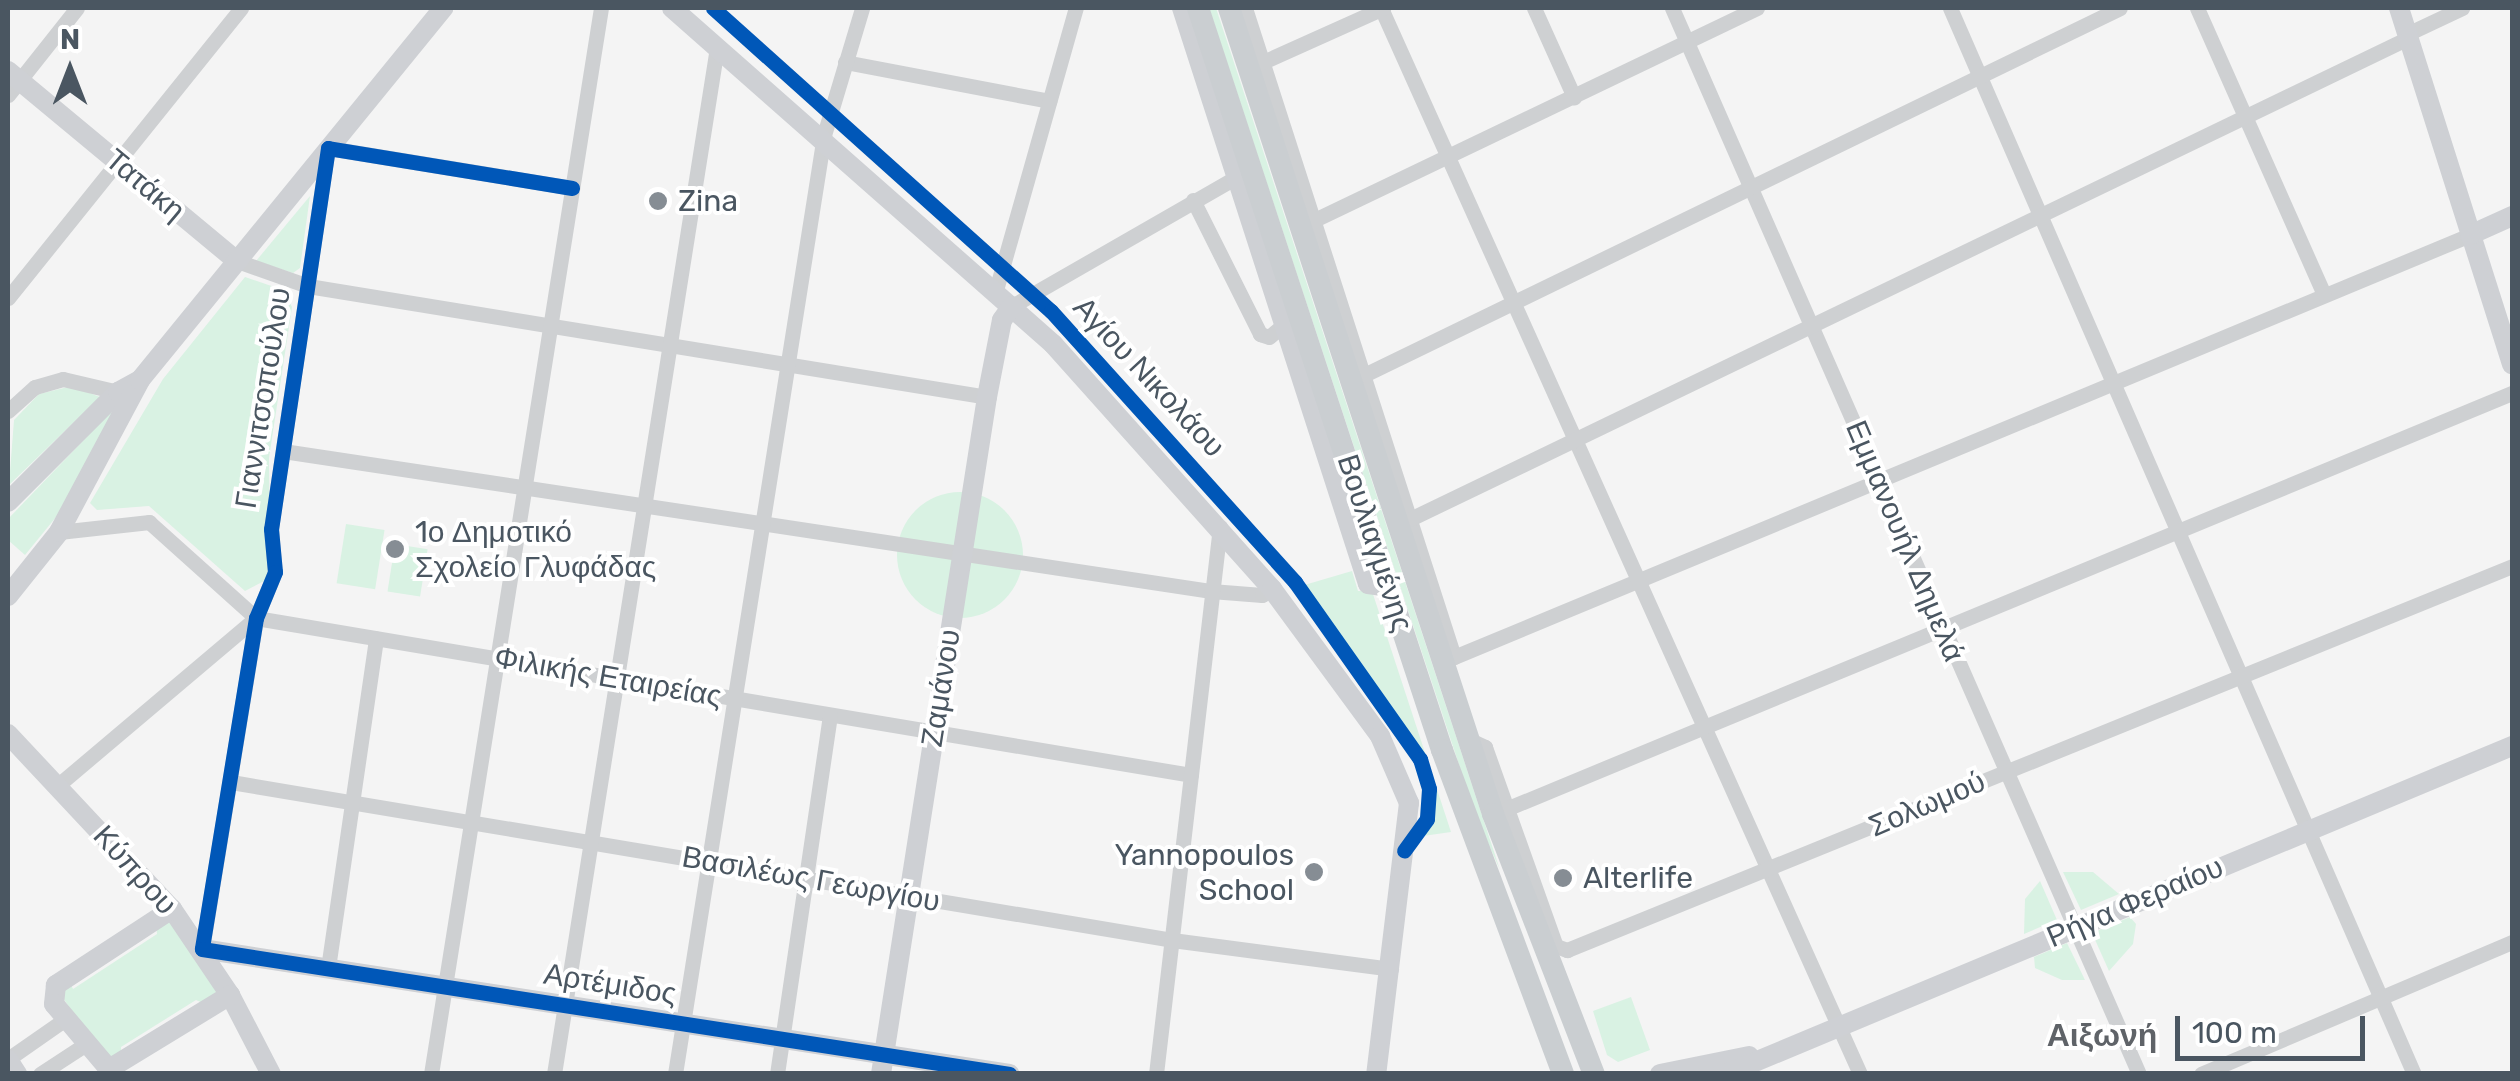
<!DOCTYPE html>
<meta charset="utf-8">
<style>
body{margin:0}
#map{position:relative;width:2520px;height:1081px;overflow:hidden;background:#f4f4f4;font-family:Rubik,sans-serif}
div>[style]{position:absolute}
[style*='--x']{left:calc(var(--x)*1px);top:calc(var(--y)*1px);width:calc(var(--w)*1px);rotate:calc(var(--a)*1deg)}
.green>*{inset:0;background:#d9f2e3;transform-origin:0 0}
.round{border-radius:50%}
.street>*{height:15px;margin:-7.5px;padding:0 7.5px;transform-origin:7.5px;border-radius:7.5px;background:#ced0d2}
.secondary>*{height:20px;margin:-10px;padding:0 10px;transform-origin:10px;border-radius:10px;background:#ced0d4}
.primary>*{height:22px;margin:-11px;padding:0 11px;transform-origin:11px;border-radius:11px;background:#caced1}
.tram>*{height:2.5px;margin:-1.25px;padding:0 1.25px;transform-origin:1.25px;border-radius:1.25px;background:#c9cacc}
.cycleway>*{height:15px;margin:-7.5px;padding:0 7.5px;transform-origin:7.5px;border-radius:7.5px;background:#0057b8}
.dots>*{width:28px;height:28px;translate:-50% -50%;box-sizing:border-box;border:5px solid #fff;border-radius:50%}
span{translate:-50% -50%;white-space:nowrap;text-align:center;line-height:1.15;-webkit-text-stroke:8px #fff;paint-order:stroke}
.street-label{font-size:30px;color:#4a5661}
.poi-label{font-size:30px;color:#4a5661}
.left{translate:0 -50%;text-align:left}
.right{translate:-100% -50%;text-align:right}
.neighbourhood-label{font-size:32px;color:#5f6368;font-weight:700}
.frame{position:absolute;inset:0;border:10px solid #4a5661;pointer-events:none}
.north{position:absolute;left:20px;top:20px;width:100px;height:100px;-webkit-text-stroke:8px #fff;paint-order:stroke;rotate:0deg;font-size:28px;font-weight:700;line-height:40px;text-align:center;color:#4a5661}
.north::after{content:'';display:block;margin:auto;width:35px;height:45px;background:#4a5661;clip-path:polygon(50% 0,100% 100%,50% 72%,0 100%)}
.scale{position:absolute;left:2175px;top:1016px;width:190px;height:45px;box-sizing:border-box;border:5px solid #4a5661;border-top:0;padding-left:12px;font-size:30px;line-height:35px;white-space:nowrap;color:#4a5661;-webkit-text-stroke:8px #fff;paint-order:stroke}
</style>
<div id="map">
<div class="green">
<i style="clip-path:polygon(1209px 8px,1216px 8px,1500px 870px,1476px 816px)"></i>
<i style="clip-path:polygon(310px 196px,300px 268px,293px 273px,256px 261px)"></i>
<i style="clip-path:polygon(245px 277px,283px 290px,292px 307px,269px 458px,270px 559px,266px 580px,245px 591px,149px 506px,97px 510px,90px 503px,163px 379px)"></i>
<i style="clip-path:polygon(72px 386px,100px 397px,9px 485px,14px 420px,39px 394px)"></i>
<i style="clip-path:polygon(122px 400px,61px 511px,25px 555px,8px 540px,8px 519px)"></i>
<i class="round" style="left:897px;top:492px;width:126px;height:126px"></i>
<i style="left:346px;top:524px;width:39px;height:60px;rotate:9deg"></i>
<i style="left:395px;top:544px;width:33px;height:48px;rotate:9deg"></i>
<i style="clip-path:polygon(1352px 571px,1358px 591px,1372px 591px,1451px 832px,1423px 836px,1432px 798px,1422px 758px,1301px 586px)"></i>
<i style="clip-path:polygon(2063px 872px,2093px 872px,2119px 894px,2081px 910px)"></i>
<i style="clip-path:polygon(2040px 881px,2057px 920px,2024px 934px,2025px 899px)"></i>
<i style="clip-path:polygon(2130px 917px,2136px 924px,2133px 944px,2109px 971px,2092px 933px)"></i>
<i style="clip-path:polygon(172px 920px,217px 991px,205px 1004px,196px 1000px,121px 1047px,121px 1059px,106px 1060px,63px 998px,64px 988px,70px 983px,73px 989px,157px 934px,156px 924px)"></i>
<i style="clip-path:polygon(2067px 943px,2085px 980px,2062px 980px,2035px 968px,2034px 957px)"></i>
<i style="clip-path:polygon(1631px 997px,1650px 1050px,1618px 1062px,1607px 1055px,1593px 1011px)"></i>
</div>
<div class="street">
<i style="--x:1245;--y:8;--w:682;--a:72.15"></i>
<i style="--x:1454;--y:657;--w:1100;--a:-22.56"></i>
<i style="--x:1381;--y:8;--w:1169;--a:65.8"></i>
<i style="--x:1534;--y:8;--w:98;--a:65.8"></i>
<i style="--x:1672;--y:8;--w:1164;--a:66.34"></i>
<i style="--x:1950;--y:8;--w:1163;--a:66.48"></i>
<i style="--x:2197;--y:8;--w:313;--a:66.1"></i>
<i style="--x:2407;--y:34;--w:61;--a:-25.3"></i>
<i style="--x:845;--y:62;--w:208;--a:10.8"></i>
<i style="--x:1263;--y:62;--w:132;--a:-24.2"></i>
<i style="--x:8;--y:95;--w:111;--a:-51.6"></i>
<i style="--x:1193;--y:200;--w:150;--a:63.4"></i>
<i style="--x:1260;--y:334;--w:9;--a:18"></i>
<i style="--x:1269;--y:337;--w:17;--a:-40"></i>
<i style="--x:1306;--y:224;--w:500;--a:-25.59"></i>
<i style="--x:237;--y:261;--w:75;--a:19.4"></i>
<i style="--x:308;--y:286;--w:688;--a:9.28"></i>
<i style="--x:996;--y:290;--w:293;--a:-74.2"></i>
<i style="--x:8;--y:298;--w:372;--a:-51.2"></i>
<i style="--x:1012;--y:306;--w:258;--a:-29.9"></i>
<i style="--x:1364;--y:375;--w:840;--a:-25.89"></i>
<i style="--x:8;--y:411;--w:36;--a:-42"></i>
<i style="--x:35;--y:387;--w:29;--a:-16"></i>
<i style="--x:63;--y:379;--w:57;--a:13.3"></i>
<i style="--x:283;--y:451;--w:939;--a:8.58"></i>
<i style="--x:1211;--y:591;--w:51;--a:4.5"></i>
<i style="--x:1262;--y:595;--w:12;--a:-31"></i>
<i style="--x:1410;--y:519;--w:1108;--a:-25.73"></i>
<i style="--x:59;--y:532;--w:91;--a:-6.3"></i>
<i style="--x:149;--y:522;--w:144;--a:41.9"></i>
<i style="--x:256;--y:618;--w:948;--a:9.53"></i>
<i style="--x:1468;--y:739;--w:19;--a:25"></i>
<i style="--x:1485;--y:747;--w:211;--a:70.4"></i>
<i style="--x:1556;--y:946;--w:12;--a:20"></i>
<i style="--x:1567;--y:950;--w:1020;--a:-22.11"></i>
<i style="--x:231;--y:782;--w:954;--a:9.53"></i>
<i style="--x:1172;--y:940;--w:221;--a:7.5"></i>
<i style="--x:57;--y:786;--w:260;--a:-40.2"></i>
<i style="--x:1506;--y:809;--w:1089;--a:-22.47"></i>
<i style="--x:202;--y:949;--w:335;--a:-80.7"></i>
<i style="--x:256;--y:618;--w:50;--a:-67.6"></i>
<i style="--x:275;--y:572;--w:43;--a:-95.3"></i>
<i style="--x:271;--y:529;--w:385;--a:-81.5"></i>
<i style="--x:328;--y:148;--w:247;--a:9.3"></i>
<i style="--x:328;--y:968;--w:333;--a:-81.7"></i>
<i style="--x:8;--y:1059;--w:68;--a:-34.9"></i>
<i style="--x:40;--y:1074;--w:51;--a:-33.1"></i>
<i style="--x:431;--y:1074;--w:1079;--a:-80.94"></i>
<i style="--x:554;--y:1074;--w:1040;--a:-80.98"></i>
<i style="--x:675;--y:1074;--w:951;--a:-80.98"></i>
<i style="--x:824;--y:135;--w:133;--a:-73.3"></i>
<i style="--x:777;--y:1074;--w:363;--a:-81.6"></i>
<i style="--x:1156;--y:1074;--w:551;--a:-83.33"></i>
<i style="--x:2201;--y:1074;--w:338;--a:-23"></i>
</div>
<div class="secondary">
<i style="--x:672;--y:8;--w:508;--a:41.41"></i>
<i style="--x:1053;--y:344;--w:329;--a:48.2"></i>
<i style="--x:1272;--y:589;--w:182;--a:53.7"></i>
<i style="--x:1380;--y:736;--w:73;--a:66.6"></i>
<i style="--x:1409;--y:803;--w:273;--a:96.9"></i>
<i style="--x:1182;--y:8;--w:605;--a:72.1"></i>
<i style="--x:1368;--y:584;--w:21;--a:8"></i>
<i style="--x:2399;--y:8;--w:374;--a:72.4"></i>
<i style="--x:8;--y:71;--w:298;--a:39.7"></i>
<i style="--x:2470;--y:235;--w:46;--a:-24.3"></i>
<i style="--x:8;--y:502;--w:156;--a:-45"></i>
<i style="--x:118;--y:392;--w:25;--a:-29"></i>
<i style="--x:8;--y:596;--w:82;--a:-51.4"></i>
<i style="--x:59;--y:532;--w:172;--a:-61.9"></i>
<i style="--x:140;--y:380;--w:480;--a:-50.8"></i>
<i style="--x:8;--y:734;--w:240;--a:46.9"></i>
<i style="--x:172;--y:909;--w:104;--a:56"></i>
<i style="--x:230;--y:995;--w:89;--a:62.6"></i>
<i style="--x:172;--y:909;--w:139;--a:146.8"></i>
<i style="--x:56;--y:985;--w:19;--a:96"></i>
<i style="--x:54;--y:1004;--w:85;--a:49.8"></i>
<i style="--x:109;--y:1069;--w:142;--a:-31.4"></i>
<i style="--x:202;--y:949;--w:817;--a:8.8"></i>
<i style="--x:8;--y:1060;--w:17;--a:57"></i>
<i style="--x:881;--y:1074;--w:685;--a:-81.1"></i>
<i style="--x:987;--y:397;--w:78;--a:-79"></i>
<i style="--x:1002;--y:320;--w:17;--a:-54"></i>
<i style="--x:1660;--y:1074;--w:91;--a:-11.4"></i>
<i style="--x:1726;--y:1074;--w:852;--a:-22.65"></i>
</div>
<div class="primary">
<i style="--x:1198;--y:8;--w:781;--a:71.8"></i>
<i style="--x:1442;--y:750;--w:346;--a:69.5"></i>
<i style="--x:1229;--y:8;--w:848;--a:71.86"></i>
<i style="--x:1493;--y:814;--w:279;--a:68.8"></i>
</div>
<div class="tram">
<i style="--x:8;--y:1071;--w:3;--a:72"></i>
</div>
<div class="cycleway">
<i style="--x:713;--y:8;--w:454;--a:41.9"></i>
<i style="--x:1051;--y:311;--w:365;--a:48"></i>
<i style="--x:1295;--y:582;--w:217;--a:54.8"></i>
<i style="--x:1420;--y:759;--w:31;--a:73"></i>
<i style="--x:1429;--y:789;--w:30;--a:94"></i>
<i style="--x:1427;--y:819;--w:39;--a:126"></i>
<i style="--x:572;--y:188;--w:247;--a:-170.7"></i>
<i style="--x:328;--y:148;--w:385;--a:98.5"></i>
<i style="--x:271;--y:529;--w:43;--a:84.7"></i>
<i style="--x:275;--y:572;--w:50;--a:112.4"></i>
<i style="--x:256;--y:618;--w:335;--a:99.3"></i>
<i style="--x:202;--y:949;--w:817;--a:8.8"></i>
</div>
<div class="dots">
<i style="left:658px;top:201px;background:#868d94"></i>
<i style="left:395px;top:549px;background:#868d94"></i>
<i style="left:1314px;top:872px;background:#868d94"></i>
<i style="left:1563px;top:878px;background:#868d94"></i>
</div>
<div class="street-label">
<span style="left:145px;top:185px;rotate:40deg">Τατάκη</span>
<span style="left:1149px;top:377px;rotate:47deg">Αγίου Νικολάου</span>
<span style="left:263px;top:398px;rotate:-81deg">Γιαννιτσοπούλου</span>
<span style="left:1905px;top:541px;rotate:67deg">Εμμανουήλ Δημελά</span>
<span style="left:1375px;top:543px;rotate:72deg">Βουλιαγμένης</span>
<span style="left:608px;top:677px;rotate:10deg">Φιλικής Εταιρείας</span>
<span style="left:941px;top:688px;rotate:-81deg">Ζαμάνου</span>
<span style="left:1927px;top:804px;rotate:-23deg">Σολωμού</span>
<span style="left:135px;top:870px;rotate:48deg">Κύπρου</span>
<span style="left:811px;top:879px;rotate:10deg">Βασιλέως Γεωργίου</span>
<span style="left:2135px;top:902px;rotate:-23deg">Ρήγα Φεραίου</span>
<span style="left:610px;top:984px;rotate:9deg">Αρτέμιδος</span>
</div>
<div class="poi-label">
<span class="left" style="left:678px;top:201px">Zina</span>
<span class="left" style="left:415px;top:549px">1ο Δημοτικό<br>Σχολείο Γλυφάδας</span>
<span class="right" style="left:1294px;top:872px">Yannopoulos<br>School</span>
<span class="left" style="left:1583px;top:878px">Alterlife</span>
</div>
<div class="neighbourhood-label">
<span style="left:2102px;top:1035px">Αιξωνή</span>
</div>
<div class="frame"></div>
<div class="north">N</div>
<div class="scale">100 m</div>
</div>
